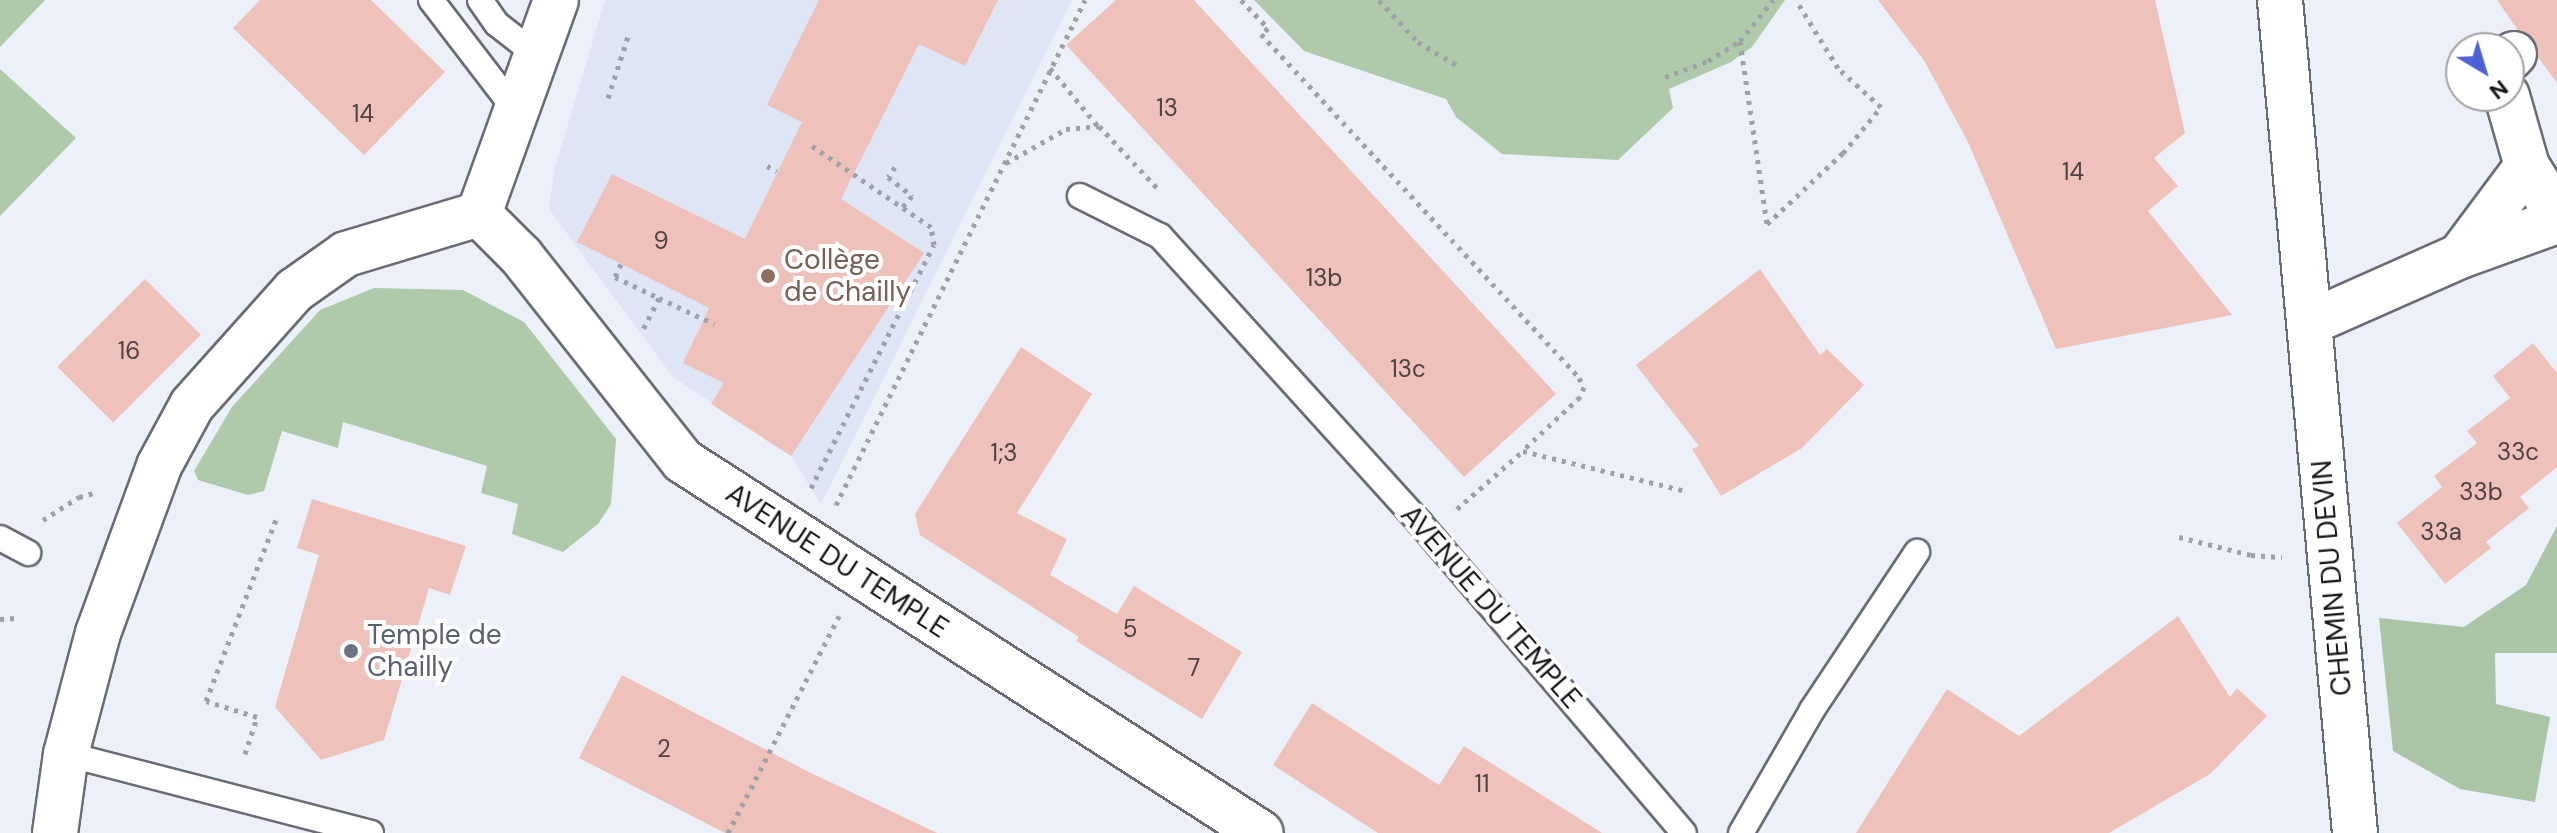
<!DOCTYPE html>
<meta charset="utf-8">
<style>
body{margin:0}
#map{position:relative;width:2557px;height:833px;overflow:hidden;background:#ecf0f9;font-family:"DM Sans",sans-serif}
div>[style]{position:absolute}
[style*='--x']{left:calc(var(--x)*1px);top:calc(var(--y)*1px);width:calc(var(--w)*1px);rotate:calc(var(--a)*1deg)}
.built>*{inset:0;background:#dee5f5}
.green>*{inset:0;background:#afc9ab}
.forest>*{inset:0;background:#aac5a6}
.building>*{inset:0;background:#eec1ba;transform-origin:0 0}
.path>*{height:5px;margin-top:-2.5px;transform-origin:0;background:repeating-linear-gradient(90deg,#9ea1a8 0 4px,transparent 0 10px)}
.roads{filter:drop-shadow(2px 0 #686c74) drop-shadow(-2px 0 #686c74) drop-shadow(0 2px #686c74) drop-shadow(0 -2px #686c74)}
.lane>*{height:24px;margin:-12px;padding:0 12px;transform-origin:12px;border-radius:12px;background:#fff}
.street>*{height:44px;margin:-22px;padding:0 22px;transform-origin:22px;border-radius:22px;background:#fff}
.dots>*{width:22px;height:22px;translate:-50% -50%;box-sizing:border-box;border:4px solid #fff;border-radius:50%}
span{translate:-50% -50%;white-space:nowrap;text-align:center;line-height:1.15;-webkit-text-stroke:8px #fff;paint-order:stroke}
.number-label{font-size:24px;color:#4c4242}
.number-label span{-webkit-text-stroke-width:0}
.education-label{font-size:28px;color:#785e54}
.left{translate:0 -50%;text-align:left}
.street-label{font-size:28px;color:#16171a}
.worship-label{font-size:28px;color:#5b616d}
.north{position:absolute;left:2445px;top:32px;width:80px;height:80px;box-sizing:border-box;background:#fff;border:2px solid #a2a2a3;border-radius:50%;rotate:142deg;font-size:22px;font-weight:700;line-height:32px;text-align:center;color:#16171a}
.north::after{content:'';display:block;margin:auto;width:28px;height:36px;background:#4e60d5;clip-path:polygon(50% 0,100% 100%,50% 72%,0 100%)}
</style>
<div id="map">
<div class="built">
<i style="clip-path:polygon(605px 0,1072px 0,821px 504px,791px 456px,672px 376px,549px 209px,554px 171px)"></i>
</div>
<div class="green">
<i style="clip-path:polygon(0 0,45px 0,0 47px)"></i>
<i style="clip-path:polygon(1254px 0,1785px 0,1752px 47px,1731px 62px,1669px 89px,1673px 108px,1618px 160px,1502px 154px,1456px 117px,1446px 99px,1304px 51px)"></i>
<i style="clip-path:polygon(0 69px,76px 138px,0 216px)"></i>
<i style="clip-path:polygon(374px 288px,463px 290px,524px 322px,616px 439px,611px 504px,599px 523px,563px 552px,512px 534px,518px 504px,481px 493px,487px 466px,343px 422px,338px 448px,282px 431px,264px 491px,248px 495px,198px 480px,194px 471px,232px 407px,320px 310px)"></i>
</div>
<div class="forest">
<i style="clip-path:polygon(2557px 526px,2557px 653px,2495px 653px,2496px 704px,2550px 717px,2535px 802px,2460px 789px,2393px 751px,2379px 618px,2464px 627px,2526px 585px)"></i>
</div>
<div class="building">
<i style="clip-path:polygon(260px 0,371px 0,445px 72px,364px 155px,233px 28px)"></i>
<i style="clip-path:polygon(819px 0,998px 0,965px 66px,919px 44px,841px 199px,924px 253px,791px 456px,711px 404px,724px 383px,683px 363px,709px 308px,577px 242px,612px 174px,745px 239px,802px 122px,767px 105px)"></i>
<i style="clip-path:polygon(1116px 0,1194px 0,1556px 394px,1464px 477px,1066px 45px)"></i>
<i style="clip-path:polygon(1878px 0,2155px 0,2185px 133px,2154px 158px,2178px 186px,2148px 211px,2232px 315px,2056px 349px,1968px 142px,1925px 62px)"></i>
<i style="clip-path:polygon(2497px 0,2557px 0,2557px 83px,2538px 57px,2532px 37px,2518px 30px)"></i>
<i style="clip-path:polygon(1760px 269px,1820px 355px,1827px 349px,1864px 385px,1802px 448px,1721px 496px,1692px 449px,1699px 446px,1636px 365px)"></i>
<i style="left:145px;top:279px;width:79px;height:124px;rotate:45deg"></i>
<i style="clip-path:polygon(2533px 343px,2557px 373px,2557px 467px,2520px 497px,2529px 508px,2486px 542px,2491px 548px,2445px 584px,2397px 523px,2442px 487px,2434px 476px,2477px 443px,2467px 431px,2510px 398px,2493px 376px)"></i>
<i style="clip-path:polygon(1021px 347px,1092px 394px,1017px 513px,1067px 539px,1050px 575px,1117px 614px,1134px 586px,1242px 652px,1202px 719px,1076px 641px,1079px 637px,920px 535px,915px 514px)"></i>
<i style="clip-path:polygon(312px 499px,466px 546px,450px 595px,429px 588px,384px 740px,321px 760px,275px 707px,319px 555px,297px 548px)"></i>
<i style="clip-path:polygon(2178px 616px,2230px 697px,2237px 688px,2267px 716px,2210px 774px,2109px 833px,1856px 833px,1947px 689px,2019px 736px)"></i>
<i style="clip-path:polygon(622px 675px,809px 772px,937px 833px,725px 833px,579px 758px)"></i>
<i style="clip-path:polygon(1312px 703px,1439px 785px,1464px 746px,1602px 833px,1378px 833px,1273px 765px)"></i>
</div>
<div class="path">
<i style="--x:1241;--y:0;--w:39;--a:46"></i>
<i style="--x:1268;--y:28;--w:9;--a:139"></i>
<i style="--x:1261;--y:34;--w:468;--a:47.2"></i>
<i style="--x:1579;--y:378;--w:10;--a:61"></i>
<i style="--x:1584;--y:387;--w:11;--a:112"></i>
<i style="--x:1580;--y:397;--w:78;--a:137.1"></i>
<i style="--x:1379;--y:0;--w:57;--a:47.1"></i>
<i style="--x:1418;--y:42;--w:49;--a:30.8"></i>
<i style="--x:1740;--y:41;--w:185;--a:81.6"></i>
<i style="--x:1767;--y:224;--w:104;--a:-43.1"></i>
<i style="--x:1843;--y:153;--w:60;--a:-50.4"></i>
<i style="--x:1881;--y:107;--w:58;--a:-137.8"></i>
<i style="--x:1838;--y:68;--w:80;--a:-121.7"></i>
<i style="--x:1050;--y:68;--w:75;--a:50.4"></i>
<i style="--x:1665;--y:77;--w:46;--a:-20.4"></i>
<i style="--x:1708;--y:61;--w:38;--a:-32"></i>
<i style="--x:1740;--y:41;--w:53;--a:-51.2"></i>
<i style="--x:608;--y:98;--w:65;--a:-72.1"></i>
<i style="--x:1006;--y:163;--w:69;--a:-29.5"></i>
<i style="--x:1066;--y:129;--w:33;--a:-5"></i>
<i style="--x:1099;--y:126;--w:89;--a:46.8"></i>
<i style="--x:767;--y:166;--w:11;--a:27"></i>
<i style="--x:895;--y:167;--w:12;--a:125"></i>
<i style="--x:888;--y:177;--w:31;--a:38"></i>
<i style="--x:912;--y:196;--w:16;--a:130"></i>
<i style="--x:621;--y:264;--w:14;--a:115"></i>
<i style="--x:615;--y:277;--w:49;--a:25.5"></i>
<i style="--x:659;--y:298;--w:38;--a:117"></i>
<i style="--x:659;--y:298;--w:61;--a:25.3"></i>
<i style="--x:811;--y:488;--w:272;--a:-63.2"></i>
<i style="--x:934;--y:245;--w:18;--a:-99"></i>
<i style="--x:931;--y:227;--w:145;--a:-145.7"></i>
<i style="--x:836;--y:505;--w:563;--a:-63.75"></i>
<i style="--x:1457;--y:509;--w:88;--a:-41.3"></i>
<i style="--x:1523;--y:451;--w:164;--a:13.8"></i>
<i style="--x:43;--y:520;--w:43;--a:-32.6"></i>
<i style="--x:79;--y:497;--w:20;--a:-15"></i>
<i style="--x:2179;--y:537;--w:74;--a:14"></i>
<i style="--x:2251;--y:555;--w:31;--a:4"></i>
<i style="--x:0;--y:619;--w:16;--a:-4"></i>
<i style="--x:245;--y:754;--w:39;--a:-72"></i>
<i style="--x:257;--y:717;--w:53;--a:-162.6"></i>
<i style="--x:206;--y:701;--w:200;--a:-68.9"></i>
<i style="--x:728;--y:833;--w:244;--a:-62.9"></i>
</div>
<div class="roads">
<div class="lane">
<i style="--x:431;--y:0;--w:141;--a:52.5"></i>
<i style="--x:480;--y:0;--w:29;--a:55"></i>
<i style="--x:497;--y:24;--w:52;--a:38"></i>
<i style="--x:1080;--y:196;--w:89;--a:26.6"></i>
<i style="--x:1160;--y:236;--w:387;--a:47.8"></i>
<i style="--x:1420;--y:523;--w:407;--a:49.6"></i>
<i style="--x:0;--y:538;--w:32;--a:28"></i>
<i style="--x:66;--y:754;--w:315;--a:14.5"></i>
<i style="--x:1741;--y:833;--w:142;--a:-60"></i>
<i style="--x:1812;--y:710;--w:190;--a:-56.4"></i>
</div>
<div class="street">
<i style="--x:2280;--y:0;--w:836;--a:84.86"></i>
<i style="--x:2509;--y:59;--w:7;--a:-45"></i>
<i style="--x:2507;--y:96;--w:73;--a:74.1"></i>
<i style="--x:2527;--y:166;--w:57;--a:58.5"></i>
<i style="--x:479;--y:214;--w:59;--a:45"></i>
<i style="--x:521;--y:256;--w:261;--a:51.7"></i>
<i style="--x:683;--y:461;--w:687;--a:32.77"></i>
<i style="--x:479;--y:214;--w:227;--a:-70.2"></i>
<i style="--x:2460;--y:256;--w:112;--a:-53.3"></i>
<i style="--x:2309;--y:323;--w:165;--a:-23.9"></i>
<i style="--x:2460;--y:256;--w:103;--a:-19.8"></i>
<i style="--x:55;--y:833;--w:80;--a:-82.1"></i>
<i style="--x:66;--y:754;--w:125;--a:-75.2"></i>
<i style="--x:98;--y:633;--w:178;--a:-69.9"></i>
<i style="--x:159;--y:466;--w:69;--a:-61.6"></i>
<i style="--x:192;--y:405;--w:154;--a:-48.2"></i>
<i style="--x:295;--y:290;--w:62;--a:-35.2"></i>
<i style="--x:346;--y:254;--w:139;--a:-16.7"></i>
</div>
</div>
<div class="dots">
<i style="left:768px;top:276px;background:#8d6e63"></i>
<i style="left:351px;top:651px;background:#6b7280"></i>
</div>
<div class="number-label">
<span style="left:1167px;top:108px">13</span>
<span style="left:363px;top:114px">14</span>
<span style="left:2073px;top:172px">14</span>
<span style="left:661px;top:241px">9</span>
<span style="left:1324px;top:278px">13b</span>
<span style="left:129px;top:351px">16</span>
<span style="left:1408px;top:369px">13c</span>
<span style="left:2518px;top:452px">33c</span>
<span style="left:1004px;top:453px">1;3</span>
<span style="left:2481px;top:492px">33b</span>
<span style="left:2441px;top:532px">33a</span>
<span style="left:1130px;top:629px">5</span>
<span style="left:1194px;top:668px">7</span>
<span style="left:664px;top:749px">2</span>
<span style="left:1482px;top:784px">11</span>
</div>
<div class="education-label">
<span class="left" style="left:784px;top:276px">Collège<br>de Chailly</span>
</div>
<div class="street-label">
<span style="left:837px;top:561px;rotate:33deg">AVENUE DU TEMPLE</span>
<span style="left:2332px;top:578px;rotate:-95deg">CHEMIN DU DEVIN</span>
<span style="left:1491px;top:607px;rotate:49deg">AVENUE DU TEMPLE</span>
</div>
<div class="worship-label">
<span class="left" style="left:367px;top:651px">Temple de<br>Chailly</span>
</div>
<div class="north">N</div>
</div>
